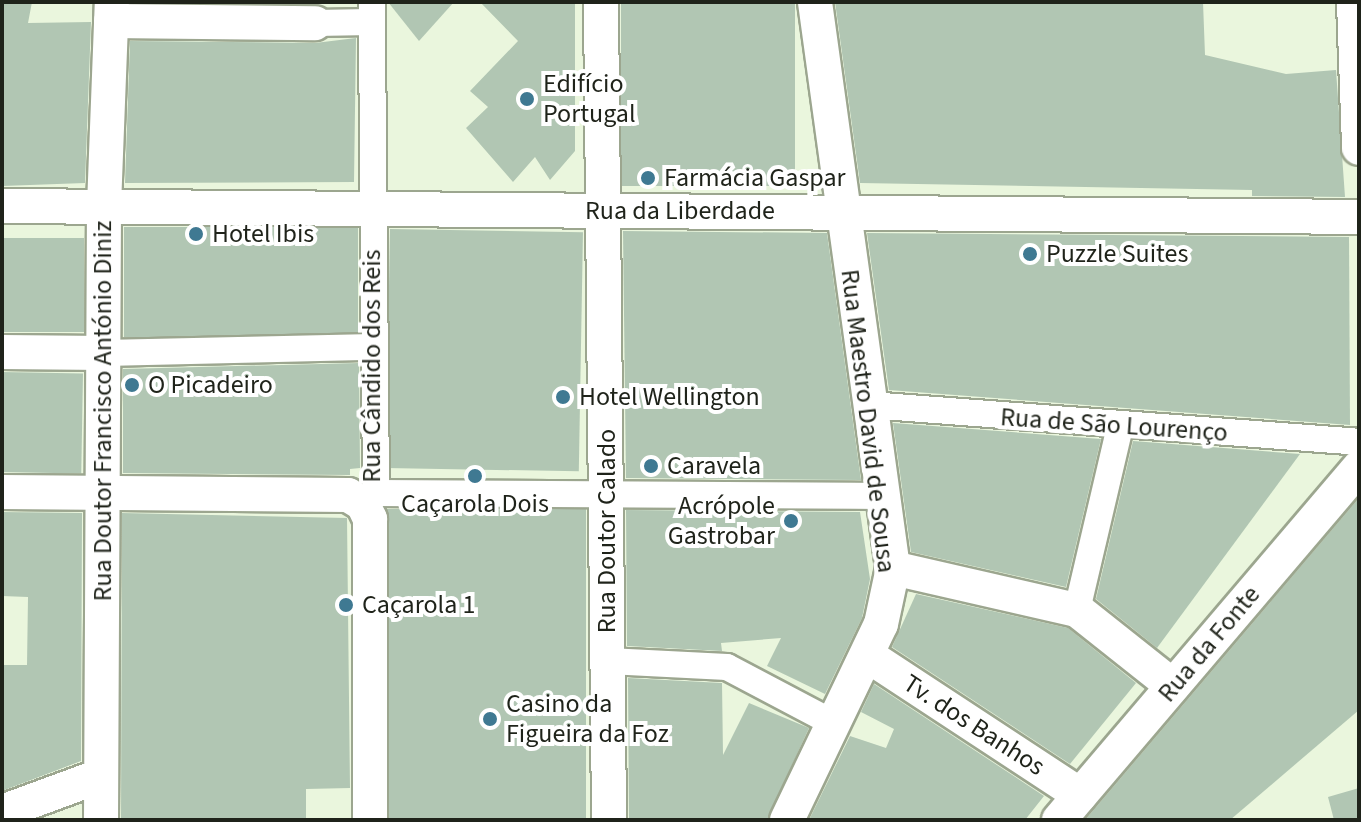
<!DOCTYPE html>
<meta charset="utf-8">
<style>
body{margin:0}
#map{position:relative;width:1361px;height:822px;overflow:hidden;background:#eaf6dd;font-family:"Source Sans 3",sans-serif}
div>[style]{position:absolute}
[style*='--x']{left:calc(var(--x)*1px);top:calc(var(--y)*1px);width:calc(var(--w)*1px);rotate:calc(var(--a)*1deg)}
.building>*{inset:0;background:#b1c6b3;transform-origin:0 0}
.roads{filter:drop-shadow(2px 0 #9ca68f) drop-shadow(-2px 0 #9ca68f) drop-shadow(0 2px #9ca68f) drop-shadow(0 -2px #9ca68f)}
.pedestrian>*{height:26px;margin:-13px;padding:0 13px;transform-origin:13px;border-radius:13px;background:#fff}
.minor>*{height:34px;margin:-17px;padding:0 17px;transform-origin:17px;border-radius:17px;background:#fff}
.dots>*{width:22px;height:22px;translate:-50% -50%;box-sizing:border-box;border:4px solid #fff;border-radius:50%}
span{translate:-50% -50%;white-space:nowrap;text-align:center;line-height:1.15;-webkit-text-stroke:8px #fff;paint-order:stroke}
.poi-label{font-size:26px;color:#1f231a}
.left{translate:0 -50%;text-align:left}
.right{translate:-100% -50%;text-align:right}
.street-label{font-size:26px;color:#1f231a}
.frame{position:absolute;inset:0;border:4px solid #1f231a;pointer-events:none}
</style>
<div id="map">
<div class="building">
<i style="clip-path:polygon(2px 2px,32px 2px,28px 23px,91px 22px,85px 183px,2px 186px)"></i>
<i style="clip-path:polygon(388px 2px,454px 2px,419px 41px)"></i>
<i style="clip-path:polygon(480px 2px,575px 2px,575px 151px,550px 180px,535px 157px,513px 182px,466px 128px,488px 107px,470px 91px,518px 41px)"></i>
<i style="left:621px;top:2px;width:174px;height:184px"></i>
<i style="clip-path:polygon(835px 2px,1203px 2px,1205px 55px,1286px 74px,1336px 70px,1345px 197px,1252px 196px,1252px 190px,860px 183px)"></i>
<i style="clip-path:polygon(356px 38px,354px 182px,125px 183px,130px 41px,315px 43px)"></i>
<i style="left:124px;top:227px;width:234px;height:110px"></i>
<i style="left:390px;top:229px;width:193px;height:239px;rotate:1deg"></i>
<i style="clip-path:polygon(623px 231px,827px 233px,861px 480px,626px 478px)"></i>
<i style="clip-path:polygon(867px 233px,1349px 237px,1350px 425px,889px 390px)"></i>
<i style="left:2px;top:238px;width:82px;height:94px"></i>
<i style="clip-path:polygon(359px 363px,360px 468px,350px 469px,350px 475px,123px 473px,123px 369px)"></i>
<i style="left:2px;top:372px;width:81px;height:100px;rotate:1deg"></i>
<i style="clip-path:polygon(893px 423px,1101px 439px,1066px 587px,911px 552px)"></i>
<i style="clip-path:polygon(1133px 441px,1300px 454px,1157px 648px,1096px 599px)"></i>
<i style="clip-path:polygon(1359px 498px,1359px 710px,1230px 820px,1085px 820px)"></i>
<i style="left:387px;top:509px;width:199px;height:311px"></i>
<i style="clip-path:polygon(626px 510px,860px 512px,870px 579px,862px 618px,825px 694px,767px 666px,781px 638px,721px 643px,722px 651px,627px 646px)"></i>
<i style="clip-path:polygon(2px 512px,82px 513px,81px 761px,2px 791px,2px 665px,27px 665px,28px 597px,2px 596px)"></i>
<i style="clip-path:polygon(122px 513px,347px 518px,350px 788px,306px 789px,306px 820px,121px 820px)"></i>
<i style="clip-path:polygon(916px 594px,1068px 628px,1136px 683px,1070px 764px,892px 647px)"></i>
<i style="clip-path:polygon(628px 678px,722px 683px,723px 755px,749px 703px,809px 728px,767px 820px,629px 820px)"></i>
<i style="clip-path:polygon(874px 684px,1044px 796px,1025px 820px,809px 820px,850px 736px,886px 748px,894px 729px,861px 712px)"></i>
<i style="clip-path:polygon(1359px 788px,1359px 820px,1334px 820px,1328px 797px)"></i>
</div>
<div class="roads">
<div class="pedestrian">
<i style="--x:315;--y:23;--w:56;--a:-1"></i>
<i style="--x:104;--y:353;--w:270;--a:-1.3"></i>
<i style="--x:869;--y:405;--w:491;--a:4.3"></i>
<i style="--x:376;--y:493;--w:506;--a:0.34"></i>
<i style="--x:363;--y:504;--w:17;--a:-40"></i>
<i style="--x:376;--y:493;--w:491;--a:-90.5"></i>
<i style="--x:1077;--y:610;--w:188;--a:-76.8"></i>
<i style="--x:608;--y:661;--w:119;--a:2.9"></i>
<i style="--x:727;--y:667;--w:120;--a:27.8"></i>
</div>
<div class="minor">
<i style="--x:601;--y:2;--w:818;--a:89.44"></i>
<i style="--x:1354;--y:2;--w:146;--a:88"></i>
<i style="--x:111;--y:21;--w:204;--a:0.6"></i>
<i style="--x:2;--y:206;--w:1357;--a:0.46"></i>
<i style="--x:2;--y:352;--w:102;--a:0.6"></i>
<i style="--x:2;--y:492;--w:346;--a:0.5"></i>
<i style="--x:348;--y:495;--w:17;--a:31"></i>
<i style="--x:363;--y:504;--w:17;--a:65"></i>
<i style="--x:370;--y:519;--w:301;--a:90"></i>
<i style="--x:893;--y:568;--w:189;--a:12.9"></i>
<i style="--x:1077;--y:610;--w:122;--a:38.4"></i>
<i style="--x:867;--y:655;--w:255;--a:33.3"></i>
<i style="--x:2;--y:812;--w:104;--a:-20.2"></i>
<i style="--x:101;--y:820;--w:614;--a:-89.72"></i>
<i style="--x:104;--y:206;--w:204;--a:-87.8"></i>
<i style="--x:787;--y:820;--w:217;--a:-64.4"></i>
<i style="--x:881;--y:624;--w:57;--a:-77.9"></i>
<i style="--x:893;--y:568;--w:571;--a:-97.85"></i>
<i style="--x:1059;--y:820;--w:463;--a:-49.6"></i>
</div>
</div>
<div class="dots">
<i style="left:527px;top:99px;background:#3f7992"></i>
<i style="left:648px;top:178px;background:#3f7992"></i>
<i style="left:196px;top:234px;background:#3f7992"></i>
<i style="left:1030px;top:254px;background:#3f7992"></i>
<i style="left:132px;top:385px;background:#3f7992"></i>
<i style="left:563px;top:397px;background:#3f7992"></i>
<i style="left:651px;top:466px;background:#3f7992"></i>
<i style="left:475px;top:476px;background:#3f7992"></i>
<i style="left:791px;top:521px;background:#3f7992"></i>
<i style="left:346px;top:605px;background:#3f7992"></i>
<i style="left:490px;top:719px;background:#3f7992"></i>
</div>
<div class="poi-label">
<span class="left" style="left:543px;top:99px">Edifício<br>Portugal</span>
<span class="left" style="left:664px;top:178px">Farmácia Gaspar</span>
<span class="left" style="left:212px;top:234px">Hotel Ibis</span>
<span class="left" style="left:1046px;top:254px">Puzzle Suites</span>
<span class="left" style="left:148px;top:385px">O Picadeiro</span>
<span class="left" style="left:579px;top:397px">Hotel Wellington</span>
<span class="left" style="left:667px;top:466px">Caravela</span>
<span style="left:475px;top:504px">Caçarola Dois</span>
<span class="right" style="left:775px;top:521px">Acrópole<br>Gastrobar</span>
<span class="left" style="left:362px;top:605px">Caçarola 1</span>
<span class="left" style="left:506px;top:719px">Casino da<br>Figueira da Foz</span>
</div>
<div class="street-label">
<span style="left:680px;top:211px">Rua da Liberdade</span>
<span style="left:372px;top:366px;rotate:-90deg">Rua Cândido dos Reis</span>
<span style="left:103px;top:411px;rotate:-90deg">Rua Doutor Francisco António Diniz</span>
<span style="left:868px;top:421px;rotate:83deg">Rua Maestro David de Sousa</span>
<span style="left:1114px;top:425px;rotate:4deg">Rua de São Lourenço</span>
<span style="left:607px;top:531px;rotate:-90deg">Rua Doutor Calado</span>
<span style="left:1209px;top:644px;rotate:-50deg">Rua da Fonte</span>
<span style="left:974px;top:725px;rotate:33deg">Tv. dos Banhos</span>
</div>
<div class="frame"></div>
</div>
